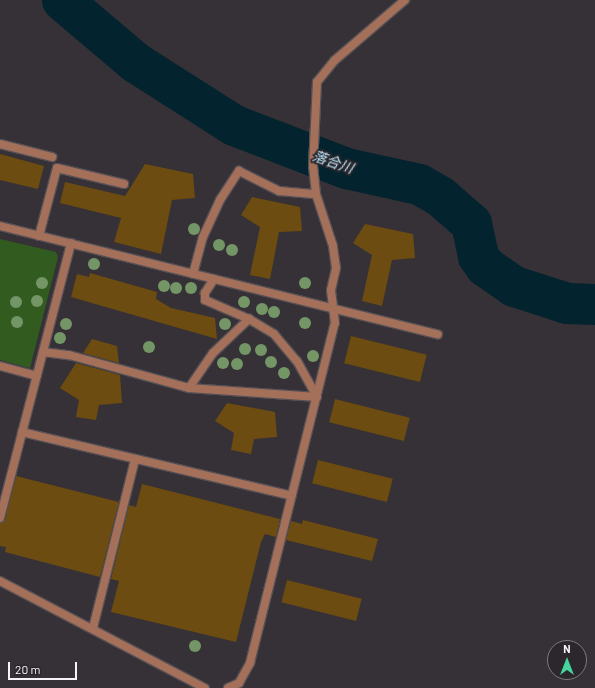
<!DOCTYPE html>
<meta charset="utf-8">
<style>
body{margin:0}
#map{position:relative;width:595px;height:688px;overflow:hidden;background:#363136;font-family:Barlow,"Noto Sans JP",sans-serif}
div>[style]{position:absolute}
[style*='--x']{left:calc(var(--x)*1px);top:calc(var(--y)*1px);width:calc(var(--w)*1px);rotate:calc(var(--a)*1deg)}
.green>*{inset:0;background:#325c1f}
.river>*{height:41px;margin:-20.5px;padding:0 20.5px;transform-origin:20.5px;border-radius:20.5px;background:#03232e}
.building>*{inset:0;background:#6c4c10;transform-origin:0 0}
.roads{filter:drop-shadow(1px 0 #555055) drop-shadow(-1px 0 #555055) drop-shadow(0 1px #555055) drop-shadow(0 -1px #555055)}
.lane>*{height:8px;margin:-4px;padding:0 4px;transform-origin:4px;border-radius:4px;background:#a4705a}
.street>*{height:8px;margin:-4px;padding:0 4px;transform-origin:4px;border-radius:4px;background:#a4705a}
.trees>*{width:12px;height:12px;margin:-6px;border-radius:50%;background:#749566}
span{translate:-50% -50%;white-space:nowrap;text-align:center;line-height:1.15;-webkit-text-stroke:3.5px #2c272c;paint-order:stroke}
.water-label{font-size:14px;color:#bcebfd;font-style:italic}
.north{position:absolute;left:547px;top:640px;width:40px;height:40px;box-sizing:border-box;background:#2c272c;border:1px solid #7d797d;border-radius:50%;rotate:0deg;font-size:11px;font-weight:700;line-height:16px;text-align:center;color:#f7f3f7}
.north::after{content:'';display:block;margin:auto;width:14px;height:18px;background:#46d49e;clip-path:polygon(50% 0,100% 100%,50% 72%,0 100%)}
.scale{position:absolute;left:8px;top:662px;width:69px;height:18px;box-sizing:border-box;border:2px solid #f7f3f7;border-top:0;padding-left:5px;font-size:12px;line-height:14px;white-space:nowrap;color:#f7f3f7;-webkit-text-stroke:3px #2c272c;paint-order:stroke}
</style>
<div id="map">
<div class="green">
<i style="clip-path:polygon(0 239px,56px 252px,58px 257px,30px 368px,0 360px)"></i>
</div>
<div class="river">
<i style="--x:62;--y:0;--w:96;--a:40.3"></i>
<i style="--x:135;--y:62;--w:117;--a:32.5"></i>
<i style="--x:234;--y:125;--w:120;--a:21"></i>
<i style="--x:346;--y:168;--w:75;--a:12.4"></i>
<i style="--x:419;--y:184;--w:24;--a:30"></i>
<i style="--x:440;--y:196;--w:41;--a:41.1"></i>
<i style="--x:471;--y:223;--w:34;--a:78"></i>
<i style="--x:478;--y:256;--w:12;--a:55"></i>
<i style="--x:485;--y:266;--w:35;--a:35"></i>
<i style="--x:514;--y:286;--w:56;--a:17.8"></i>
<i style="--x:567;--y:303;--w:28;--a:2"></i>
</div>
<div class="building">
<i style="clip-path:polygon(0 154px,44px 166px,38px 189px,0 180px)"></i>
<i style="clip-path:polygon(145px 164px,193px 174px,195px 198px,172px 200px,161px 254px,114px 242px,121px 218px,60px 203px,65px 182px,125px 196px)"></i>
<i style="clip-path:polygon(252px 197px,300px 207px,302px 231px,279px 232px,270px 279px,250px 275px,260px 227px,241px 215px)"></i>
<i style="clip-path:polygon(365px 224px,413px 234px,415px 258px,392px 260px,382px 306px,362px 301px,372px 255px,353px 243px)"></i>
<i style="clip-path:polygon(90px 273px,157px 292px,156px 299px,171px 308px,215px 318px,217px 339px,71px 297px,77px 274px,89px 277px)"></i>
<i style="left:351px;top:336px;width:78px;height:28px;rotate:14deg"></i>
<i style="clip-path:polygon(92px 339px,117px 346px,119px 363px,83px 353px)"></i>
<i style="clip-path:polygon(76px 363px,120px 375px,122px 403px,99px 405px,96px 420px,76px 417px,79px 400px,60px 388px)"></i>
<i style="left:335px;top:399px;width:77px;height:24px;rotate:14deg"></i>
<i style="clip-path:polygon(227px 403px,275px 412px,277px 437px,254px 439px,251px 454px,231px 450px,234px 433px,215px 421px)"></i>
<i style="left:318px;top:460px;width:77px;height:24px;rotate:14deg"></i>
<i style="clip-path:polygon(16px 476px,119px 502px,100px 577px,5px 552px,6px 547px,0 546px,0 523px,5px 519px)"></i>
<i style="clip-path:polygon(142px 484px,280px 519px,276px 537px,265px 534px,261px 542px,236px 642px,111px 612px,119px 581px,111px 579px,129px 505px,136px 507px)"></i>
<i style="clip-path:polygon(303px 520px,378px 539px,372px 561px,286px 540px,291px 521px,302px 524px)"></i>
<i style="left:287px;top:580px;width:77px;height:23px;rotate:14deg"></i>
</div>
<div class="roads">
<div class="lane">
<i style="--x:0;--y:144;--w:54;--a:14"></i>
<i style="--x:39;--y:236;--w:70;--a:-75.2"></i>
<i style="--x:57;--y:168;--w:69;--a:13.4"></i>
<i style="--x:193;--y:274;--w:38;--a:-75"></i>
<i style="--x:203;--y:237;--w:41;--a:-65.3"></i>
<i style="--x:220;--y:200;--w:35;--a:-57"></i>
<i style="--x:239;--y:171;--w:45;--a:26.6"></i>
<i style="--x:279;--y:191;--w:37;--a:5"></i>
<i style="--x:214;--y:279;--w:17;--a:123"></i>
<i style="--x:205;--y:293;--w:7;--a:90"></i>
<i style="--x:205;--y:300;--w:48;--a:23.4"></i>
<i style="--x:249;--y:319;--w:29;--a:31"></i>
<i style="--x:274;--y:334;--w:35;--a:50"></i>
<i style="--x:297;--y:361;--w:41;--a:60.9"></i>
<i style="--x:43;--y:352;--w:26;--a:7"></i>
<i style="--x:69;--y:355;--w:124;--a:15.4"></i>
<i style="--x:189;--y:388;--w:128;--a:4"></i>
<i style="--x:0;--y:366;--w:38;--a:15"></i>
<i style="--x:189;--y:388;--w:42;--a:-55.6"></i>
<i style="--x:213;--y:353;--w:50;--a:-43.4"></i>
<i style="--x:22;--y:432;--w:277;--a:13.3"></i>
<i style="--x:0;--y:518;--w:284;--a:-75.5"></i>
<i style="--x:93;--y:628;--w:174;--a:-76"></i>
</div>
<div class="street">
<i style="--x:0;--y:226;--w:451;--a:13.9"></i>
<i style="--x:0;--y:581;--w:231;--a:27.6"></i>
<i style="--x:228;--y:688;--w:12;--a:-24"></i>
<i style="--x:239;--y:683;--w:23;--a:-61"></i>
<i style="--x:250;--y:663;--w:350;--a:-76"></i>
<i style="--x:335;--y:323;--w:33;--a:-97"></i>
<i style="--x:331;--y:290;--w:23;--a:-77"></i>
<i style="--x:336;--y:268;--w:22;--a:-98"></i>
<i style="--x:333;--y:246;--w:55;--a:-108.1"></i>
<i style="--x:316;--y:194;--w:27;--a:-96"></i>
<i style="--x:313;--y:167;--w:85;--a:-87.3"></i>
<i style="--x:317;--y:82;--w:28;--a:-51"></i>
<i style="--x:335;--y:60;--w:92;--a:-40.6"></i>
</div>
</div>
<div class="trees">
<i style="left:194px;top:229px"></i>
<i style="left:219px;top:245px"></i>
<i style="left:232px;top:250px"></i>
<i style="left:94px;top:264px"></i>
<i style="left:42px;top:283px"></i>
<i style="left:305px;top:283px"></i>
<i style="left:164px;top:286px"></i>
<i style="left:176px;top:288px"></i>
<i style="left:191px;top:288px"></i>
<i style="left:37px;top:301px"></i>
<i style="left:16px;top:302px"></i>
<i style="left:244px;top:302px"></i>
<i style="left:262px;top:309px"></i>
<i style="left:274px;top:312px"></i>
<i style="left:17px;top:322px"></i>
<i style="left:305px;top:323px"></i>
<i style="left:66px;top:324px"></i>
<i style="left:225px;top:324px"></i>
<i style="left:60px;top:338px"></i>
<i style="left:149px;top:347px"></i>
<i style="left:245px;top:349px"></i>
<i style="left:261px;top:350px"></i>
<i style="left:313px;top:356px"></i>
<i style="left:271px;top:362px"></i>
<i style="left:223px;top:363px"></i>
<i style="left:237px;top:364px"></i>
<i style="left:284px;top:373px"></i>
<i style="left:195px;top:646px"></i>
</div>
<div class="water-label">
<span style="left:333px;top:162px;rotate:19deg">落合川</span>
</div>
<div class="north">N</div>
<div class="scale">20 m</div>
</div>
